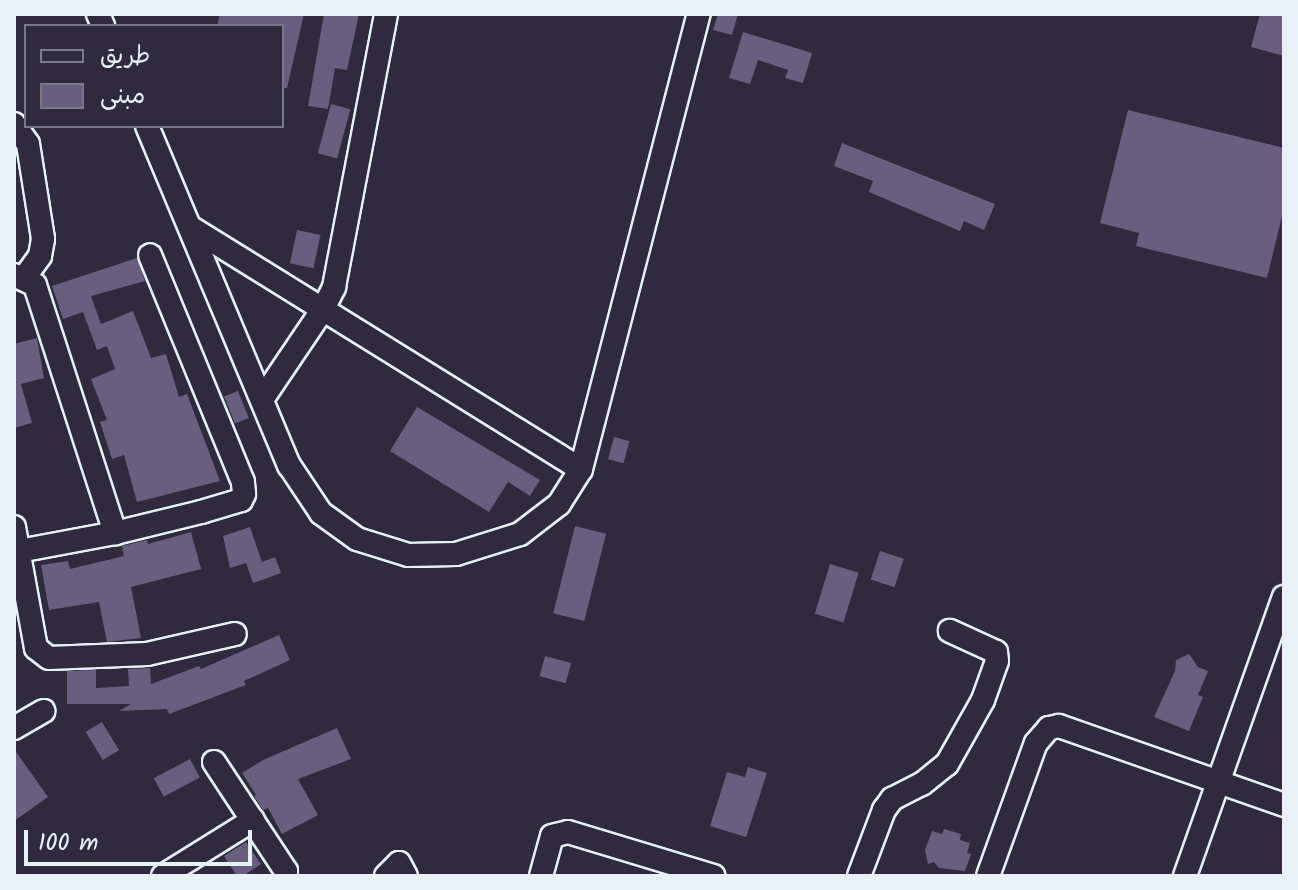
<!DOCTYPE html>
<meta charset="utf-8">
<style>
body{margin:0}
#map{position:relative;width:1298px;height:890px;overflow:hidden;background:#2f2a3d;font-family:Kalam,"Playpen Sans Arabic",sans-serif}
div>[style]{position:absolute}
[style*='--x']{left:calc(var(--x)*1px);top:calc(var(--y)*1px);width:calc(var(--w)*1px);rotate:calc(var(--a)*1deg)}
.building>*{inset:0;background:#675f7d;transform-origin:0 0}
.roads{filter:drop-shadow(2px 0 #e8f1f8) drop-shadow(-2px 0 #e8f1f8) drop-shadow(0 2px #e8f1f8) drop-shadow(0 -2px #e8f1f8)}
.minor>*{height:22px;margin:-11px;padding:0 11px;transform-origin:11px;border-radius:11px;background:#2f2a3d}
span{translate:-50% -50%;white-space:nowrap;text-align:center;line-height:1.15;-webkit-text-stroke:6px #2f2a3d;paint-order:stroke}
.frame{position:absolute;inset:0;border:16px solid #e8f1f8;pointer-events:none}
.legend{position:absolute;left:24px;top:24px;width:260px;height:104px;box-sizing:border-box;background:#2f2a3d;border:2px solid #797a88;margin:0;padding:10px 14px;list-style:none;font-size:24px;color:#e8f1f8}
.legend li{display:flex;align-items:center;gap:16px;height:40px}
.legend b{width:40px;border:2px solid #797a88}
.scale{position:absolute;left:24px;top:830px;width:228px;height:36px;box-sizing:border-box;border:4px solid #e8f1f8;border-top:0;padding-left:10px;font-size:24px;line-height:28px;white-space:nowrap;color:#e8f1f8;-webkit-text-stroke:6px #2f2a3d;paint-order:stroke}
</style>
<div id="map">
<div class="building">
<i style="clip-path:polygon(220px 14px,304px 14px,287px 88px,282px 88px,282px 26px,217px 26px)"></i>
<i style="clip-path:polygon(324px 14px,359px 14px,347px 70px,335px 68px,328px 109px,308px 106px)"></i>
<i style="clip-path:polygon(718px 14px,738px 14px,732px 35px,713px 30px)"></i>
<i style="clip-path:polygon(1260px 14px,1284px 14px,1284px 56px,1251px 47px)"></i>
<i style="clip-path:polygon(743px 32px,812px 53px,803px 83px,785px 78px,788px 70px,758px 60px,750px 84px,729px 78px)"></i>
<i style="left:331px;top:104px;width:20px;height:51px;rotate:15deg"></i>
<i style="clip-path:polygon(1128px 110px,1284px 148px,1284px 208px,1267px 278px,1136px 246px,1139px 233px,1100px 223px)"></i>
<i style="clip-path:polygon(842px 143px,995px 204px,984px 230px,964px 221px,960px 231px,869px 192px,873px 181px,834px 166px)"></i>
<i style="left:297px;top:230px;width:24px;height:34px;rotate:12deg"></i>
<i style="clip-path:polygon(137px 258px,145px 281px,91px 296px,101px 324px,133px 311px,151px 358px,166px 354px,179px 397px,187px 394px,220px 481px,137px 502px,124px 455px,112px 459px,100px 422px,107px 420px,91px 379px,115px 369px,107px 346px,97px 350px,83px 312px,63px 319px,52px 286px)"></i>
<i style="clip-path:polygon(37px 338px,44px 378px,21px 384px,32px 423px,14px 428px,14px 344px)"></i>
<i style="left:238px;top:391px;width:29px;height:15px;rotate:68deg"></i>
<i style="clip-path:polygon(417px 407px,540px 480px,530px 496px,508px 482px,489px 512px,390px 451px)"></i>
<i style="left:614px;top:437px;width:16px;height:23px;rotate:15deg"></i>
<i style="left:575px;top:526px;width:32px;height:90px;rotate:14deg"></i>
<i style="clip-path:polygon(250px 527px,262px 562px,275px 557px,281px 573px,253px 583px,246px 563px,230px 568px,223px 536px)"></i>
<i style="clip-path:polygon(191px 532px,201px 569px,131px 587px,141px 638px,107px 642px,99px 602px,49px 610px,41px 565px,68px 561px,70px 569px,124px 556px,122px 546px,147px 540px,148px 544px)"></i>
<i style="left:880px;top:551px;width:25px;height:30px;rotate:18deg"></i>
<i style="left:830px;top:564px;width:30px;height:52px;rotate:17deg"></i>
<i style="clip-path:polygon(279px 635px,290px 660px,244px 681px,246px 685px,169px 714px,167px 709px,119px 711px,131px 704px,67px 704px,67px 671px,96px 670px,96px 688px,129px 686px,128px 669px,150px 668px,151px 684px,199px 666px,201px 669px)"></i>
<i style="clip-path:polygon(1189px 654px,1198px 667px,1208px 671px,1198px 695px,1203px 697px,1189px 731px,1154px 717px,1175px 671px,1176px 660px)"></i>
<i style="left:545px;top:656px;width:27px;height:21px;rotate:15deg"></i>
<i style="left:102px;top:722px;width:33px;height:19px;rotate:59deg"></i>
<i style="clip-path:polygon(337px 728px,351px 759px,298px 779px,318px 815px,282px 834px,268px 808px,263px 810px,254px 796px,256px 795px,242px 773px,263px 760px)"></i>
<i style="clip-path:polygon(14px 749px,48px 797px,14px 821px)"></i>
<i style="left:190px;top:759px;width:21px;height:41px;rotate:62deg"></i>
<i style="clip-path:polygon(748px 767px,767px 773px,746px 837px,710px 826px,727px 772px,745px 777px)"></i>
<i style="clip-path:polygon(944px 829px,961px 834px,960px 840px,970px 843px,967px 853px,971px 854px,965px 871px,939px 868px,934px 862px,928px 864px,925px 850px,932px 831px,942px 834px)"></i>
<i style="clip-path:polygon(246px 842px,261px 864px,243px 876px,237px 876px,224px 856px)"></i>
</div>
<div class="roads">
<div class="minor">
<i style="--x:98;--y:14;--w:13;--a:67"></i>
<i style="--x:14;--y:124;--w:24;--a:55"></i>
<i style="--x:28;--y:144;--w:96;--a:81"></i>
<i style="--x:43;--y:239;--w:17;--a:100"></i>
<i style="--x:40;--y:256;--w:27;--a:126"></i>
<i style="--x:147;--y:126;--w:368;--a:67.3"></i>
<i style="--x:289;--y:465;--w:58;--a:56.3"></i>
<i style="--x:321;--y:513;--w:44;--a:35.8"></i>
<i style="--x:357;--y:539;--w:53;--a:17.4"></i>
<i style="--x:408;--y:555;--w:48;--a:-1.2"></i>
<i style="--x:456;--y:554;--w:67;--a:-17.4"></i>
<i style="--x:520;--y:534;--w:49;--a:-37.6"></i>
<i style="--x:559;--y:504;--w:41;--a:-57.8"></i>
<i style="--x:581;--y:469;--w:470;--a:-75.5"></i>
<i style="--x:190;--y:227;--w:460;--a:31.8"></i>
<i style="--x:14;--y:275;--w:23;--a:25"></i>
<i style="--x:35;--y:285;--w:261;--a:72.1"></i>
<i style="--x:263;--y:398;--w:107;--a:-56"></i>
<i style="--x:323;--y:309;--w:25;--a:-63"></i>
<i style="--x:334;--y:287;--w:278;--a:-79.2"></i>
<i style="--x:14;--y:527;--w:123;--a:79.7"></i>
<i style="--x:36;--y:648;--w:16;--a:38"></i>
<i style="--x:49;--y:658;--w:98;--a:-2.3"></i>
<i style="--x:147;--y:654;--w:90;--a:-12.8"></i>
<i style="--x:19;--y:551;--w:98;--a:-10.6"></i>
<i style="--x:115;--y:533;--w:89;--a:-13.7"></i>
<i style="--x:201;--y:512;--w:42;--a:-16.7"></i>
<i style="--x:241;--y:500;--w:7;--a:-63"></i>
<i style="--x:244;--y:494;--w:12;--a:-95"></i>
<i style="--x:243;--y:482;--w:245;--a:-112.3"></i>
<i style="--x:14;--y:728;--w:34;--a:-30"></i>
<i style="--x:214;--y:762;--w:131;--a:56.6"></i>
<i style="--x:286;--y:871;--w:5;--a:90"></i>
<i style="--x:163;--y:876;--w:106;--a:-31.9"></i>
<i style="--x:386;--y:876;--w:18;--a:-45"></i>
<i style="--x:399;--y:863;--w:15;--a:62"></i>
<i style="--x:541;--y:876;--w:41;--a:-74.6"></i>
<i style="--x:552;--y:836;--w:16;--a:-14"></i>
<i style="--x:568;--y:832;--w:152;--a:16.8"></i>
<i style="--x:859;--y:876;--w:71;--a:-69.3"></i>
<i style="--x:884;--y:810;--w:14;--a:-54"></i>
<i style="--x:892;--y:799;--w:34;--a:-27"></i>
<i style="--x:922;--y:784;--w:32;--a:-39"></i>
<i style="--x:947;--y:764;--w:73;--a:-60.6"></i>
<i style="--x:983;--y:700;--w:41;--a:-70.3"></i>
<i style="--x:997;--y:661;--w:9;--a:-96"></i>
<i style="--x:996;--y:652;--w:51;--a:-155.5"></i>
<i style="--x:988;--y:876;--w:141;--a:-70.2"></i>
<i style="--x:1036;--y:743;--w:20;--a:-49"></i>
<i style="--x:1049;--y:728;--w:10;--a:-11"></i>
<i style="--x:1059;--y:726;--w:238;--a:19.3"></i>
<i style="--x:1185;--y:876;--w:296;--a:-70.5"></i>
</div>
</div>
<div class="frame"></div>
<ul class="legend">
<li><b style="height:10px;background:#2f2a3d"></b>طريق</li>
<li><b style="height:22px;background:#675f7d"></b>مبنى</li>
</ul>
<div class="scale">100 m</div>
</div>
